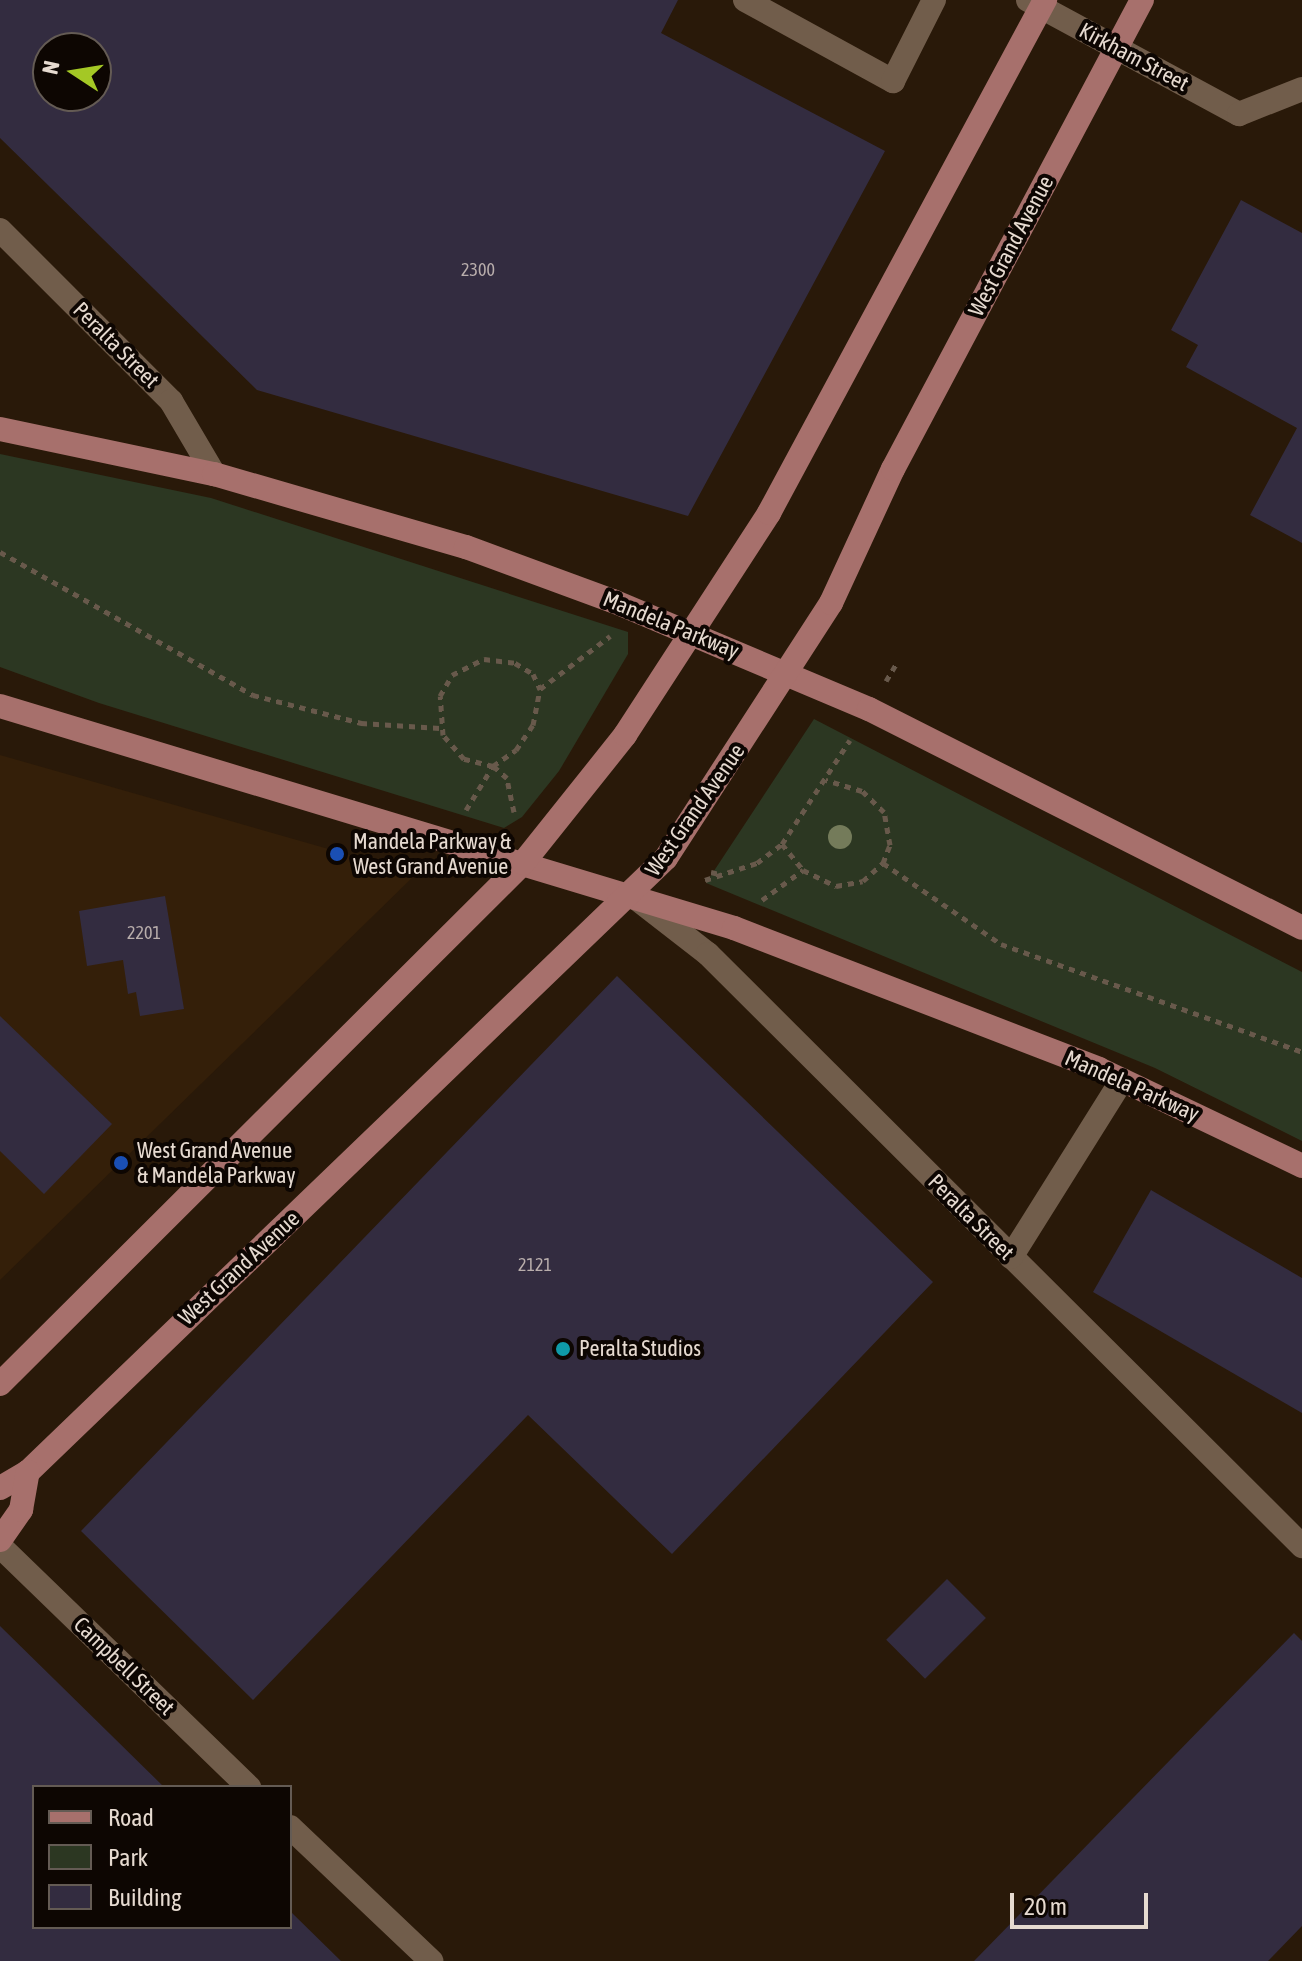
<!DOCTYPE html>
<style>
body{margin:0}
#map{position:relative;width:1302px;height:1961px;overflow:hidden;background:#291909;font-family:"Asap Condensed",sans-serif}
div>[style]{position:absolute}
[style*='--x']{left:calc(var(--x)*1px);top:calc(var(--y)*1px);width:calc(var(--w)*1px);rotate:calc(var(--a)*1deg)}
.built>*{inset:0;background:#341f09}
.green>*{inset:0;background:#2c3722}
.building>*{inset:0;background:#332c40;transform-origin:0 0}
.path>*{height:5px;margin-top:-2.5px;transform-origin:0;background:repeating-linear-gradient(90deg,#68594b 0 6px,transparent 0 12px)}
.minor>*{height:24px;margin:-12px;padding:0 12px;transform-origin:12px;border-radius:12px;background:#715d4b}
.major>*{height:24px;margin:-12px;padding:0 12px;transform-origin:12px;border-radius:12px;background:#a7706c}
.trees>*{width:24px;height:24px;margin:-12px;border-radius:50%;background:#747b5a}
.dots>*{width:22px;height:22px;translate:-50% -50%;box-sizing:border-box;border:4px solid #0d0602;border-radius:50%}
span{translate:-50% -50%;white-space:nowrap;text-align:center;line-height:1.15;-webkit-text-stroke:8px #0d0602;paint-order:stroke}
.number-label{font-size:18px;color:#b9aeac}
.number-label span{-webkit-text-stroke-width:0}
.street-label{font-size:22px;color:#e6dad0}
.poi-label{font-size:22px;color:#e6dad0}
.left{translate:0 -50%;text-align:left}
.legend{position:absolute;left:32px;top:1785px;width:260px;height:144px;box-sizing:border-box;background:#0d0602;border:2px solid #645b54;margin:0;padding:10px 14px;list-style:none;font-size:24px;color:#e6dad0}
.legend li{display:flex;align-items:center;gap:16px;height:40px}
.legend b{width:40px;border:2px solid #645b54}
.north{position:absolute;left:32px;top:32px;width:80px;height:80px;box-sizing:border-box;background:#0d0602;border:2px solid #645b54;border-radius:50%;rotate:282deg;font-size:22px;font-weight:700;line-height:32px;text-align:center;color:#e6dad0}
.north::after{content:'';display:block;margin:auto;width:28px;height:36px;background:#a4c825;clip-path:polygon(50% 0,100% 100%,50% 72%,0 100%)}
.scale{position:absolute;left:1010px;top:1893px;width:138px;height:36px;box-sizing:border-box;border:4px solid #e6dad0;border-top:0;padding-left:10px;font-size:24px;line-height:28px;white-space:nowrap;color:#e6dad0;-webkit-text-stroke:6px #0d0602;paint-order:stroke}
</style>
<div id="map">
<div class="built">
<i style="clip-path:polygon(0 755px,416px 874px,0 1280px)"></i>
</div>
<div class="green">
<i style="clip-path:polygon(0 454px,211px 498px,628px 632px,628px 654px,559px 771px,522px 817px,504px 828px,99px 703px,0 667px)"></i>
<i style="clip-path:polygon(814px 719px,1302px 972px,1302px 1141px,1155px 1068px,706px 883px)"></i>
</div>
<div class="building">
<i style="clip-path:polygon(evenodd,0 0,678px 0,661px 33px,885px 151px,688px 516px,257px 390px,0 138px,0 0,48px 48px,96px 48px,96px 96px,48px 96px,48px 48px)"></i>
<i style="clip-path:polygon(1241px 200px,1302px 233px,1302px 543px,1250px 515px,1297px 428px,1186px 367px,1198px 345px,1171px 330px)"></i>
<i style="clip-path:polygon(165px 896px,184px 1009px,140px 1016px,136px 992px,128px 994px,123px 960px,87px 966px,79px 911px)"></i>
<i style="clip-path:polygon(617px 976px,933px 1282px,672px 1554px,528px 1415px,253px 1700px,81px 1531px)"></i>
<i style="clip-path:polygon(0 1016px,112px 1124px,44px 1194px,0 1151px)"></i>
<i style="clip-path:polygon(1151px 1190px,1302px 1278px,1302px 1413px,1093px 1292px)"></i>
<i style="left:947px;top:1579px;width:55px;height:86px;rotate:45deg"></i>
<i style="clip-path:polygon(0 1626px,164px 1787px,34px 1787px,34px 1927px,290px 1927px,290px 1911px,341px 1961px,0 1961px)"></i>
<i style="clip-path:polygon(1294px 1633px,1302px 1641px,1302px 1926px,1268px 1961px,974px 1961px)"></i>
</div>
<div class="path">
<i style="--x:0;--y:552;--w:291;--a:29.5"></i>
<i style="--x:253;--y:695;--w:112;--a:14.5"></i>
<i style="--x:361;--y:723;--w:79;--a:3.6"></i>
<i style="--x:886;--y:681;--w:23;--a:-59"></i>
<i style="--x:466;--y:810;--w:52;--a:-58.5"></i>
<i style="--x:493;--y:766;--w:28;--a:-35"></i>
<i style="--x:516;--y:750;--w:30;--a:-56"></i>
<i style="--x:533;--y:725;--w:37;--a:-79"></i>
<i style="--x:540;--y:689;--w:88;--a:-37.1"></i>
<i style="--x:514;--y:812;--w:35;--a:-102"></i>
<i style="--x:507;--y:778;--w:18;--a:-139"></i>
<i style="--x:493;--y:766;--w:30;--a:-166"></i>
<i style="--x:464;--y:759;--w:32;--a:-131"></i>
<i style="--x:443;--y:735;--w:39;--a:-94"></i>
<i style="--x:440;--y:696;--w:24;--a:-60"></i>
<i style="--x:452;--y:675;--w:36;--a:-27"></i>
<i style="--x:484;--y:659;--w:31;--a:7"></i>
<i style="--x:515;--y:663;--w:21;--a:31"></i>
<i style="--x:533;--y:674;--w:17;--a:65"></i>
<i style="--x:782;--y:844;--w:33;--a:51"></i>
<i style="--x:803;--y:870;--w:37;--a:26"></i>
<i style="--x:836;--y:886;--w:27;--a:-10"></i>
<i style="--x:863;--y:881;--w:27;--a:-42"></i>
<i style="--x:883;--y:863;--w:19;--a:-69"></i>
<i style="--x:890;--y:845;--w:34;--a:-100"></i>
<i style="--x:884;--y:812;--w:30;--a:-136"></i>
<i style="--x:862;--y:791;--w:38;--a:-163"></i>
<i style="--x:883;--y:863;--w:143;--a:34.5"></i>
<i style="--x:1001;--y:944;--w:320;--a:19.7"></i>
<i style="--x:711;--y:872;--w:12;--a:14"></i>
<i style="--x:705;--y:880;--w:55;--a:-18.1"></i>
<i style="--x:757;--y:863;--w:31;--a:-37"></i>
<i style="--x:782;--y:844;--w:124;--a:-56.8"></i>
<i style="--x:762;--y:900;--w:51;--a:-36.2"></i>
</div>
<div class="minor">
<i style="--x:745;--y:0;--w:169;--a:28.7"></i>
<i style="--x:893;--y:81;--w:91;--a:-63.2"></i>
<i style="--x:1028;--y:0;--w:240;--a:28.4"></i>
<i style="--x:1239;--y:114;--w:68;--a:-21.6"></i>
<i style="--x:0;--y:230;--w:242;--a:45"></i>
<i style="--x:171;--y:401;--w:85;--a:59.5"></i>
<i style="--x:636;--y:898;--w:91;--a:37.9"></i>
<i style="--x:708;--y:954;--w:839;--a:44.9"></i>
<i style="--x:1011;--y:1257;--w:209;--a:-57.9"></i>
<i style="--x:0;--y:1546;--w:347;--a:44.1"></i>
<i style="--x:290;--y:1827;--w:195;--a:43.5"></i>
</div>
<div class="major">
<i style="--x:0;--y:429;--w:219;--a:11.9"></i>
<i style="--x:214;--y:474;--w:262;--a:16.2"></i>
<i style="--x:466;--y:547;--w:157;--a:20.2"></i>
<i style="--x:613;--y:601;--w:278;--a:22.9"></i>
<i style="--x:869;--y:709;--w:485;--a:26.8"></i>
<i style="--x:0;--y:706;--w:767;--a:16.83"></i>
<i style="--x:734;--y:928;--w:391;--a:21.1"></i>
<i style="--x:1099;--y:1069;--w:225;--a:25.5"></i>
<i style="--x:0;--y:1384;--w:738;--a:-44.89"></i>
<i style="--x:523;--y:863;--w:164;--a:-51.4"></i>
<i style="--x:625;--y:735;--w:265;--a:-57"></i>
<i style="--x:769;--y:513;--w:583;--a:-61.72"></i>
<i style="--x:0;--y:1488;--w:32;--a:-30"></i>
<i style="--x:28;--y:1472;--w:885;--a:-43.9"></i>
<i style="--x:666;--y:858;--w:304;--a:-57.1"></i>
<i style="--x:831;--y:603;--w:148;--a:-65.2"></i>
<i style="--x:893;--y:469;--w:531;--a:-62.04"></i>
<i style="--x:0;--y:1540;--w:37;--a:-55"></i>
<i style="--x:21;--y:1510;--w:39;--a:-80"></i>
</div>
<div class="trees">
<i style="left:840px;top:837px"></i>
</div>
<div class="dots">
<i style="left:337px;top:854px;background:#1a4fb4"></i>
<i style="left:121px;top:1163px;background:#1a4fb4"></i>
<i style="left:563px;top:1349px;background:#0f9aa8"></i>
</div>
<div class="number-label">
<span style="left:478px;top:270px">2300</span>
<span style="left:144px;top:933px">2201</span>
<span style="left:535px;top:1265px">2121</span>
</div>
<div class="street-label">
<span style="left:1134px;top:57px;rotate:28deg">Kirkham Street</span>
<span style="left:1011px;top:246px;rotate:-62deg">West Grand Avenue</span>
<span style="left:116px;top:345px;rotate:45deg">Peralta Street</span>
<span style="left:671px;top:625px;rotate:22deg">Mandela Parkway</span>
<span style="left:695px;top:810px;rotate:-55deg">West Grand Avenue</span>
<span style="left:1132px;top:1086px;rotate:24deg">Mandela Parkway</span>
<span style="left:971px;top:1217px;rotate:45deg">Peralta Street</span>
<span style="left:239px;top:1268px;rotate:-43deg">West Grand Avenue</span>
<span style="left:124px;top:1666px;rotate:44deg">Campbell Street</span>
</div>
<div class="poi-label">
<span class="left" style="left:353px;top:854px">Mandela Parkway &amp;<br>West Grand Avenue</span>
<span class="left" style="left:137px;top:1163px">West Grand Avenue<br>&amp; Mandela Parkway</span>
<span class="left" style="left:579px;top:1349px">Peralta Studios</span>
</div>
<ul class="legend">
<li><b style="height:10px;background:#a7706c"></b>Road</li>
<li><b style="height:22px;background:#2c3722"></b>Park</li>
<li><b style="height:22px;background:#332c40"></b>Building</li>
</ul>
<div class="north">N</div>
<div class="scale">20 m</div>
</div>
